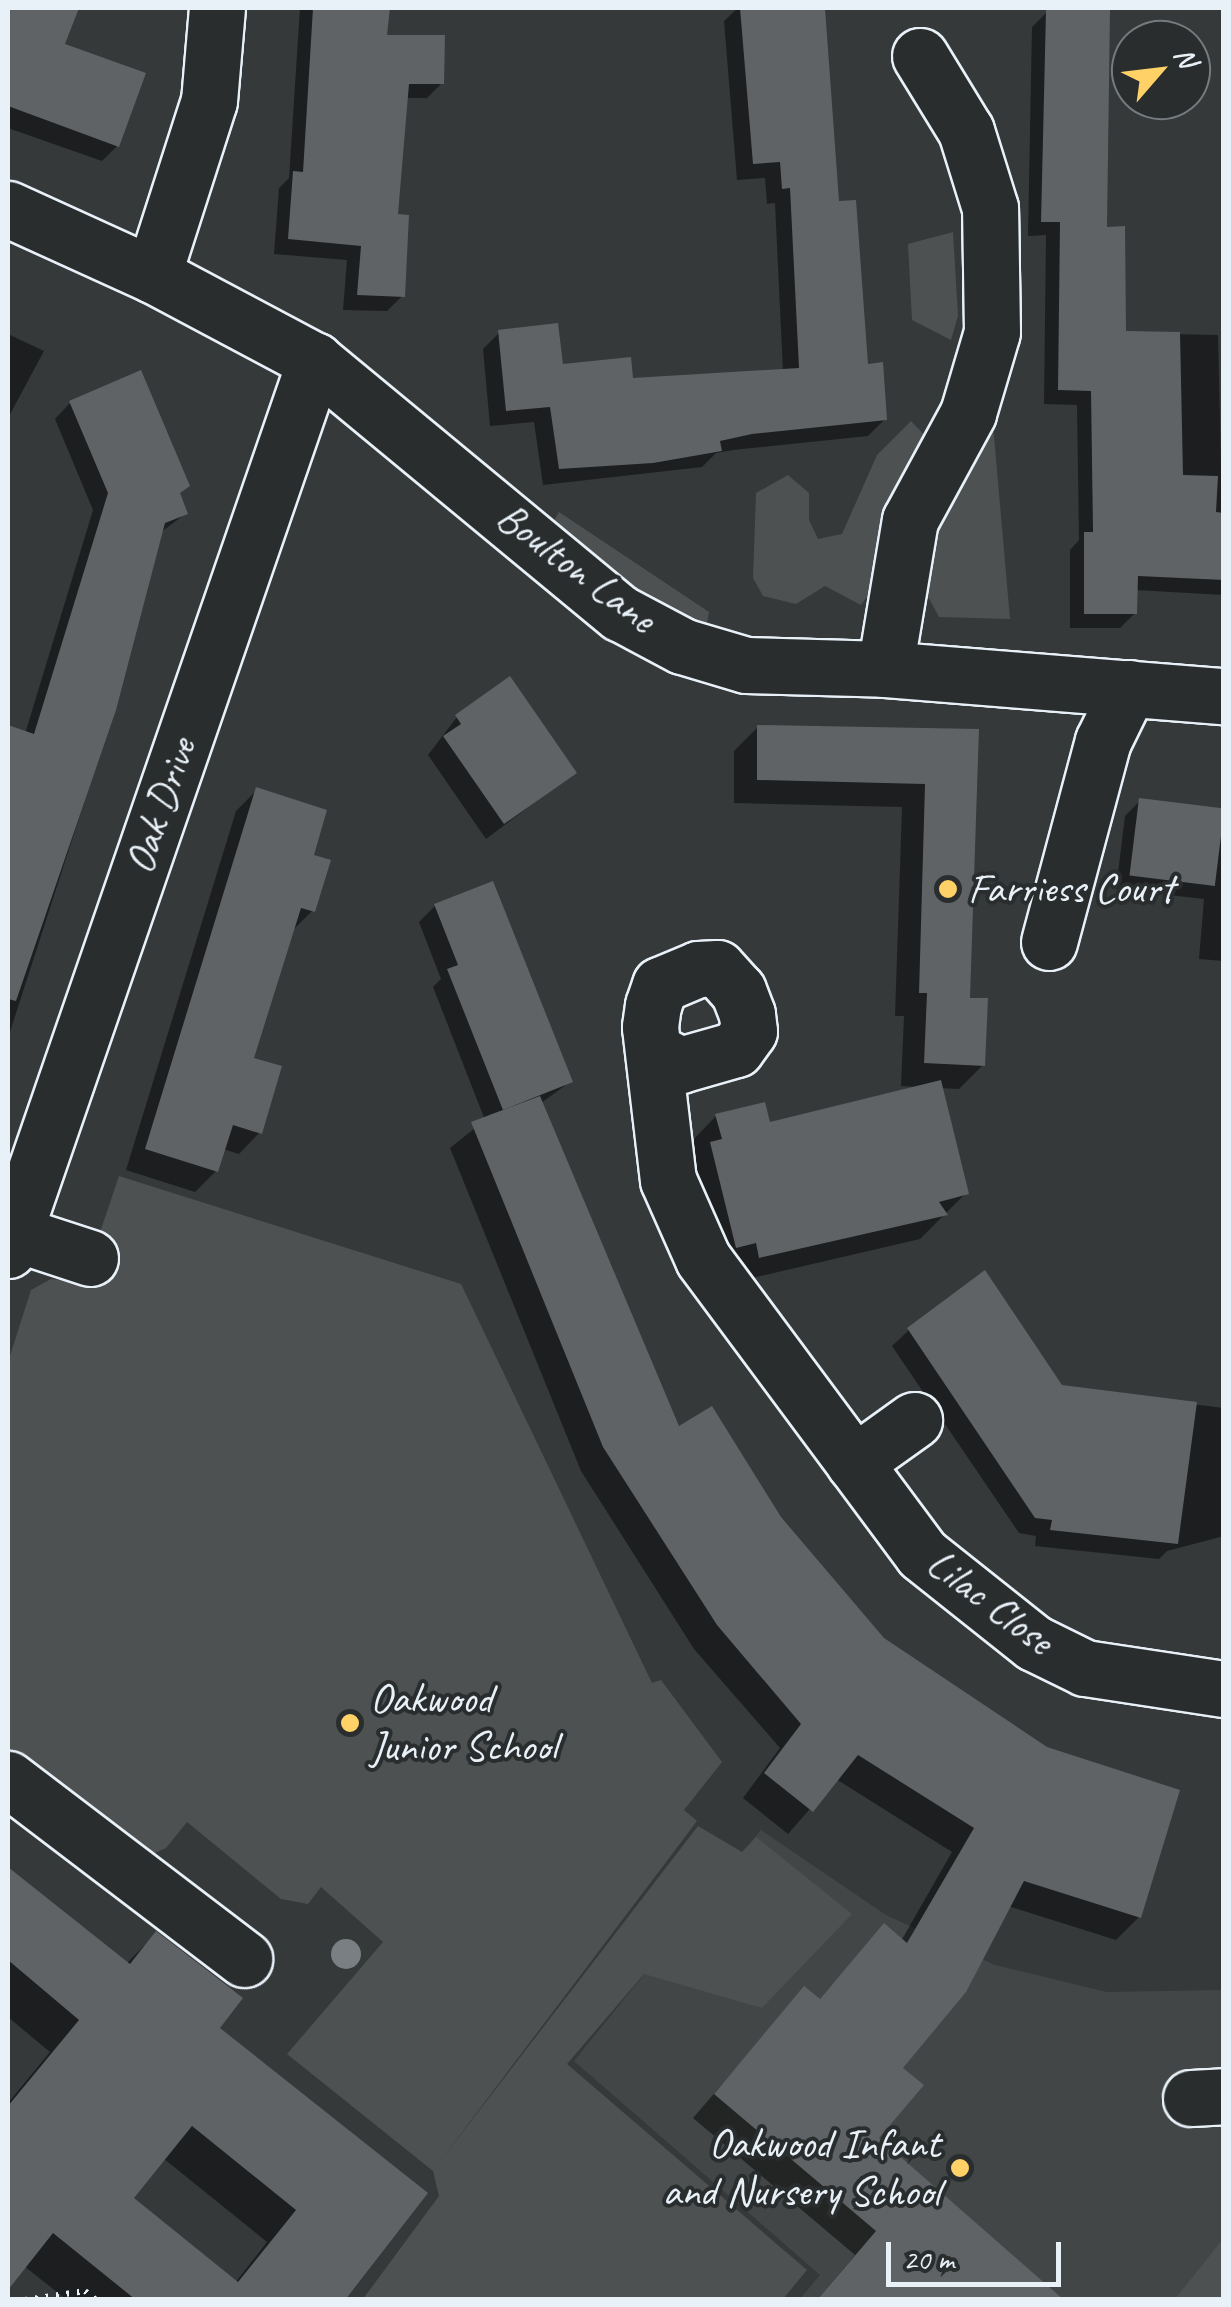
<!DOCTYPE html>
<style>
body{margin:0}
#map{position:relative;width:1231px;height:2307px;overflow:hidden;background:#35393a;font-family:Caveat,sans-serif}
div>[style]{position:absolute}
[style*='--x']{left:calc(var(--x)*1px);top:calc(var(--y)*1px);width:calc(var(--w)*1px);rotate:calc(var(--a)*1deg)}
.built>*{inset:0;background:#424647}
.green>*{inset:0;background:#4d5152}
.shadow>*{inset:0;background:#0007}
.building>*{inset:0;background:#5f6365;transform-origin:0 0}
.path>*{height:6px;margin-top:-3px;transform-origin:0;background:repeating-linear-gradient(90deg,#e8f1f8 0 2.5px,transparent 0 10.5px)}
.roads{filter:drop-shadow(2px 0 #e8f1f8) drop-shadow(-2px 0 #e8f1f8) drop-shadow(0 2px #e8f1f8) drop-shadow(0 -2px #e8f1f8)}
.minor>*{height:55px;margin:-27.5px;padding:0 27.5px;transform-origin:27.5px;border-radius:27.5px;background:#2a2d2e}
.trees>*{width:30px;height:30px;margin:-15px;border-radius:50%;background:#7a7f83}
.dots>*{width:28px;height:28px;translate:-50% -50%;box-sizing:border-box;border:5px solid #2a2d2e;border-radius:50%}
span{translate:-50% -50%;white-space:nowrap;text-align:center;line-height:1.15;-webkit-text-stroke:8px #2a2d2e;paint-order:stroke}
.street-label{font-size:42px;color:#e8f1f8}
.poi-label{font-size:42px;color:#e8f1f8}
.left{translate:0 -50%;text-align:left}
.right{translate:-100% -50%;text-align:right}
.frame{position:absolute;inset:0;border:10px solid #e8f1f8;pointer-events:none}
.north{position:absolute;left:1111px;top:20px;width:100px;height:100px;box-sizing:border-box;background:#2a2d2e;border:2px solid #767b7f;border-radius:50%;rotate:62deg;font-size:28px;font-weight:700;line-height:40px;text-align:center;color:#e8f1f8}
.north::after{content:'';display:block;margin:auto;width:35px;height:45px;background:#ffd166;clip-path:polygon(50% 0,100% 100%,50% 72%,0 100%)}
.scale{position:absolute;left:886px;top:2242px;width:175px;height:45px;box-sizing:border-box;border:5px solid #e8f1f8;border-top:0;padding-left:12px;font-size:30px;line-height:35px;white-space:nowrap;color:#e8f1f8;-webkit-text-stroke:8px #2a2d2e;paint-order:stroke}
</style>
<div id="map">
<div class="built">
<i style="clip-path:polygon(761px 1830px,886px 1915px,995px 1965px,1107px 1992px,1223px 1990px,1223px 2299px,800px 2299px,820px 2275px,574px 2061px)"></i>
</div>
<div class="green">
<i style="clip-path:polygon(953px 232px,958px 316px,951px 340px,912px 320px,908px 244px)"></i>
<i style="clip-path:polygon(991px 402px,1010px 619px,939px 617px,917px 576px,918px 546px)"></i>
<i style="clip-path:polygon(911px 421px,930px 441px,886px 571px,861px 605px,825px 586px,796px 604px,763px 596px,753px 578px,756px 493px,788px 475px,809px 493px,809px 520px,818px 539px,842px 534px,877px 455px)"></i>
<i style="clip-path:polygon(559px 512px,709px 612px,706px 628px,647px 603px,551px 526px)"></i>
<i style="clip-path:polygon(119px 1176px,461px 1284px,652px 1683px,661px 1680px,722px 1762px,684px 1810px,697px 1821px,438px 2164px,698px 1826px,742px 1852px,756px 1837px,852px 1914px,762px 2008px,644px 1974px,567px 2064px,807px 2270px,783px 2299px,363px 2299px,439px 2196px,433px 2171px,287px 2054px,383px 1942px,321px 1887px,308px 1904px,281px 1899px,187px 1822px,166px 1848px,146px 1857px,8px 1748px,8px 1362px,31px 1290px,51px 1279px,83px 1283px)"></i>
<i style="clip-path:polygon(1223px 2239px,1223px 2299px,1175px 2299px)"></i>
</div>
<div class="shadow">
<i style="clip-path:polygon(8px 8px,74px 14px,62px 45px,117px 146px,102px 161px,8px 128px)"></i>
<i style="clip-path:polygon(300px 8px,388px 8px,385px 38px,442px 83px,427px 98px,405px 98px,395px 217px,402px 296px,387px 311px,343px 310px,347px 260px,274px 254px,279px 188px,289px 178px)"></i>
<i style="clip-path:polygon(738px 8px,822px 8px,837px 204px,865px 366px,884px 420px,868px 436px,733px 450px,716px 453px,702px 467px,543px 485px,534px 422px,490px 426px,483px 349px,500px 332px,560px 367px,631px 381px,783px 372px,775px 203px,767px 204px,765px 178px,737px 180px,724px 21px)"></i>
<i style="clip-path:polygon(1047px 12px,1124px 333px,1218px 335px,1224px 595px,1135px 590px,1135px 613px,1120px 628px,1070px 628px,1070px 550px,1079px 540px,1077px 405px,1044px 404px,1046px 235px,1028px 236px,1032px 27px)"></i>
<i style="clip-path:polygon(8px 334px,44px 351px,8px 418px)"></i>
<i style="clip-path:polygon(70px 403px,178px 495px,185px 514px,160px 533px,114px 710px,8px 1038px,8px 728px,25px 734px,93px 510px,55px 419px)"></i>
<i style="clip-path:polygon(457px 717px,574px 773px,486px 839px,428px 755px)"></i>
<i style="clip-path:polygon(758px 727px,976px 731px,968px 1000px,983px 1065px,959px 1089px,940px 1088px,966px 1193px,920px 1239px,735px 1282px,686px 1170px,696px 1160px,691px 1142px,716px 1116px,769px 1125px,918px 1087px,901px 1086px,904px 1016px,895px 1016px,902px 807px,734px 803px,734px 751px)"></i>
<i style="clip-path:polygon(257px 790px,311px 857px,313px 910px,291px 932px,251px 1059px,260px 1132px,239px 1154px,223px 1149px,216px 1171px,195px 1192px,126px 1170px,236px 811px)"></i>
<i style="clip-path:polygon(1140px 801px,1224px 810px,1224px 961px,1199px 959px,1204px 899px,1116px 889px,1125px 816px)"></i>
<i style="clip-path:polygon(435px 906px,570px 1082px,541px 1103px,678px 1430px,779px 1518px,868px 1627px,1139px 1917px,1116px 1940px,1008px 1906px,899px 2068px,876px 2139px,1060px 2300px,817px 2300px,855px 2255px,693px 2118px,804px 1989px,818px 2001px,884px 1926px,901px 1941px,952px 1852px,836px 1779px,788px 1834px,743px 1798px,780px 1748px,694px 1649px,581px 1471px,450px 1148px,485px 1120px,433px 987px,441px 979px,419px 922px)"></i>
<i style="clip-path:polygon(909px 1330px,1061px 1388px,1224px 1408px,1224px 1536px,1167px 1551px,1159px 1559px,1035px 1546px,1036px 1536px,1019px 1533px,892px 1346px)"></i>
<i style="clip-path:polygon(evenodd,8px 1870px,126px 1964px,156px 1934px,216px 2029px,341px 2300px,67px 2300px,24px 2266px,8px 2286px,8px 2103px,50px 2052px,8px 2017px,8px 1870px,163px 2158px,267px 2242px,235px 2283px,130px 2199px,163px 2158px)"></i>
</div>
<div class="building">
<i style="clip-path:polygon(8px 8px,79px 8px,65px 44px,146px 73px,119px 147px,8px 106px)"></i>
<i style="clip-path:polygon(313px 8px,390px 8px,387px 35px,445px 35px,444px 84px,409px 84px,398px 214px,409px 215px,405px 297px,357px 295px,361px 246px,288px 239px,293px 171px,303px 172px)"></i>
<i style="clip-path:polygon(740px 8px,825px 8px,839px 201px,856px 200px,868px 364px,883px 362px,887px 420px,752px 434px,720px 441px,722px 451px,653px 463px,559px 469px,550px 407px,506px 411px,498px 330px,558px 323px,563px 364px,631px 357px,633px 378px,799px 368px,790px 188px,782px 189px,780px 162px,753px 164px)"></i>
<i style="clip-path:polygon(1046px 10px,1110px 10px,1107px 227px,1125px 226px,1126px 331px,1180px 332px,1183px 475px,1218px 476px,1216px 512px,1224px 513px,1224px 580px,1138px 576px,1137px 614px,1084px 614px,1084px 532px,1093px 532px,1091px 391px,1058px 390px,1060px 222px,1041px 222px)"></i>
<i style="clip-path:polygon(141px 370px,190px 486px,180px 493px,188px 514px,165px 523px,116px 710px,16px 1001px,8px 999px,8px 725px,34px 734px,108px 493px,69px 401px)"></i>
<i style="clip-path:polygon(510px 676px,577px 773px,504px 824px,443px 736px,461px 724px,455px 715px)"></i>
<i style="clip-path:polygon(757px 725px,979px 729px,970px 998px,988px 998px,985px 1066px,924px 1063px,927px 993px,919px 993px,925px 784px,757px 780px)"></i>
<i style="clip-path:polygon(256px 787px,327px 810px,314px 855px,331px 860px,315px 912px,301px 908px,254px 1058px,282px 1066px,262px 1134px,233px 1125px,218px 1172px,145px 1149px)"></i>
<i style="left:1139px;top:798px;width:86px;height:78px;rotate:7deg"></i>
<i style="clip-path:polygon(493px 881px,573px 1082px,503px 1110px,447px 969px,458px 965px,434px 904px)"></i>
<i style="clip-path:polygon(941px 1080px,969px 1194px,939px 1202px,948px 1215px,759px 1258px,756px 1243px,736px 1248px,710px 1142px,722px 1139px,715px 1114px,765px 1102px,770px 1122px)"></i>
<i style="clip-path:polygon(540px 1096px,679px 1426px,712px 1406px,781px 1517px,884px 1638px,1047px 1747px,1180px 1790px,1141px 1918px,1024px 1881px,966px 1992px,903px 2068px,924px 2085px,879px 2138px,1064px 2300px,817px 2300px,876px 2231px,714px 2094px,804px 1986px,820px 1999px,884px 1923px,907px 1943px,974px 1828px,858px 1755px,813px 1812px,764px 1773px,801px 1724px,717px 1625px,603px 1447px,471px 1122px)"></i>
<i style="clip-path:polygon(985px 1270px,1062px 1385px,1197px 1402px,1178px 1544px,1050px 1530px,1052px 1520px,1035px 1518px,907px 1328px)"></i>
<i style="clip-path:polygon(evenodd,8px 1867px,130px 1964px,156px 1931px,225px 1984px,243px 1998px,220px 2028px,428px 2193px,345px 2300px,136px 2300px,53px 2233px,8px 2290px,8px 2106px,79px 2020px,8px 1960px,8px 1867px,192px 2126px,296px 2210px,238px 2282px,134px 2198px,192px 2126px)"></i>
</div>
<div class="path">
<i style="--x:25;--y:2300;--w:61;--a:-8.5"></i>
<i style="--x:85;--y:2291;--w:14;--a:39"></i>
</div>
<div class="roads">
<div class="minor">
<i style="--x:8;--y:209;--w:159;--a:24.5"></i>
<i style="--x:153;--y:275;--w:183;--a:28"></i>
<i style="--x:315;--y:361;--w:396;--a:39.6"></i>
<i style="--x:620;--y:613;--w:70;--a:28"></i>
<i style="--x:682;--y:646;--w:67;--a:16.5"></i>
<i style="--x:746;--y:665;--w:139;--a:1.6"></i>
<i style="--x:885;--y:669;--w:340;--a:4.6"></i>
<i style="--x:153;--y:275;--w:183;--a:-72.2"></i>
<i style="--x:209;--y:101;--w:93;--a:-85.1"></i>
<i style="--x:885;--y:669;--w:151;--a:-80.5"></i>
<i style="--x:910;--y:520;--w:122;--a:-61.5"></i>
<i style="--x:968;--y:413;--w:84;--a:-73.5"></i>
<i style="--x:992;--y:332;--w:124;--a:-90.9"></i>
<i style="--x:990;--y:208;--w:81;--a:-107.3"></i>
<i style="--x:966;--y:131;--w:88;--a:-121.5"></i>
<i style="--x:1049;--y:942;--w:208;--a:-75"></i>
<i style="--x:1103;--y:741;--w:59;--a:-63.9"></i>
<i style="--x:654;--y:1051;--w:30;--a:28"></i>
<i style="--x:680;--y:1065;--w:58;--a:-15.9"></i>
<i style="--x:736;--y:1049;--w:22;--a:-54"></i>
<i style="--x:749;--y:1031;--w:17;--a:-97"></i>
<i style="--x:747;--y:1014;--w:25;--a:-111"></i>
<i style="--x:738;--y:991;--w:31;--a:-132"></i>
<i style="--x:717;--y:968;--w:19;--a:177"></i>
<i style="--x:698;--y:969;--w:41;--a:157.2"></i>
<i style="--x:660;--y:985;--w:21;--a:109"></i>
<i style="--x:653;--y:1005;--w:22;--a:98"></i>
<i style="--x:650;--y:1027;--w:154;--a:83.3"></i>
<i style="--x:668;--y:1180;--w:86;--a:66.1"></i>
<i style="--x:703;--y:1259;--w:367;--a:53.4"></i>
<i style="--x:922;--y:1554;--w:143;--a:38.5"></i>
<i style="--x:1034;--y:1643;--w:57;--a:26.1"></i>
<i style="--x:1085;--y:1668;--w:141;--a:8.6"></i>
<i style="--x:14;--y:1233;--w:80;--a:18.2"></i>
<i style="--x:8;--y:1250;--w:941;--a:-70.95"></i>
<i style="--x:854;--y:1463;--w:74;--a:-35.6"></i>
<i style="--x:8;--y:1779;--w:297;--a:37.3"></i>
<i style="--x:1191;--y:2098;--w:33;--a:-3"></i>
</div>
</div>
<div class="trees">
<i style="left:346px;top:1954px"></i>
</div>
<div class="dots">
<i style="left:948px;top:889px;background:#ffd166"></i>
<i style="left:350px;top:1723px;background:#ffd166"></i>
<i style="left:960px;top:2168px;background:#ffd166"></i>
</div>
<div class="street-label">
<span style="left:576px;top:568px;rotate:37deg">Boulton Lane</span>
<span style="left:161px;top:806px;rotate:-71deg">Oak Drive</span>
<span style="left:990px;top:1602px;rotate:37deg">Lilac Close</span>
</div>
<div class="poi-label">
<span class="left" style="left:968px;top:889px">Farriess Court</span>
<span class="left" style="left:370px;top:1723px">Oakwood<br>Junior School</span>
<span class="right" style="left:940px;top:2168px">Oakwood Infant<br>and Nursery School</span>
</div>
<div class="frame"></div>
<div class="north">N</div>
<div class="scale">20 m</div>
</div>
